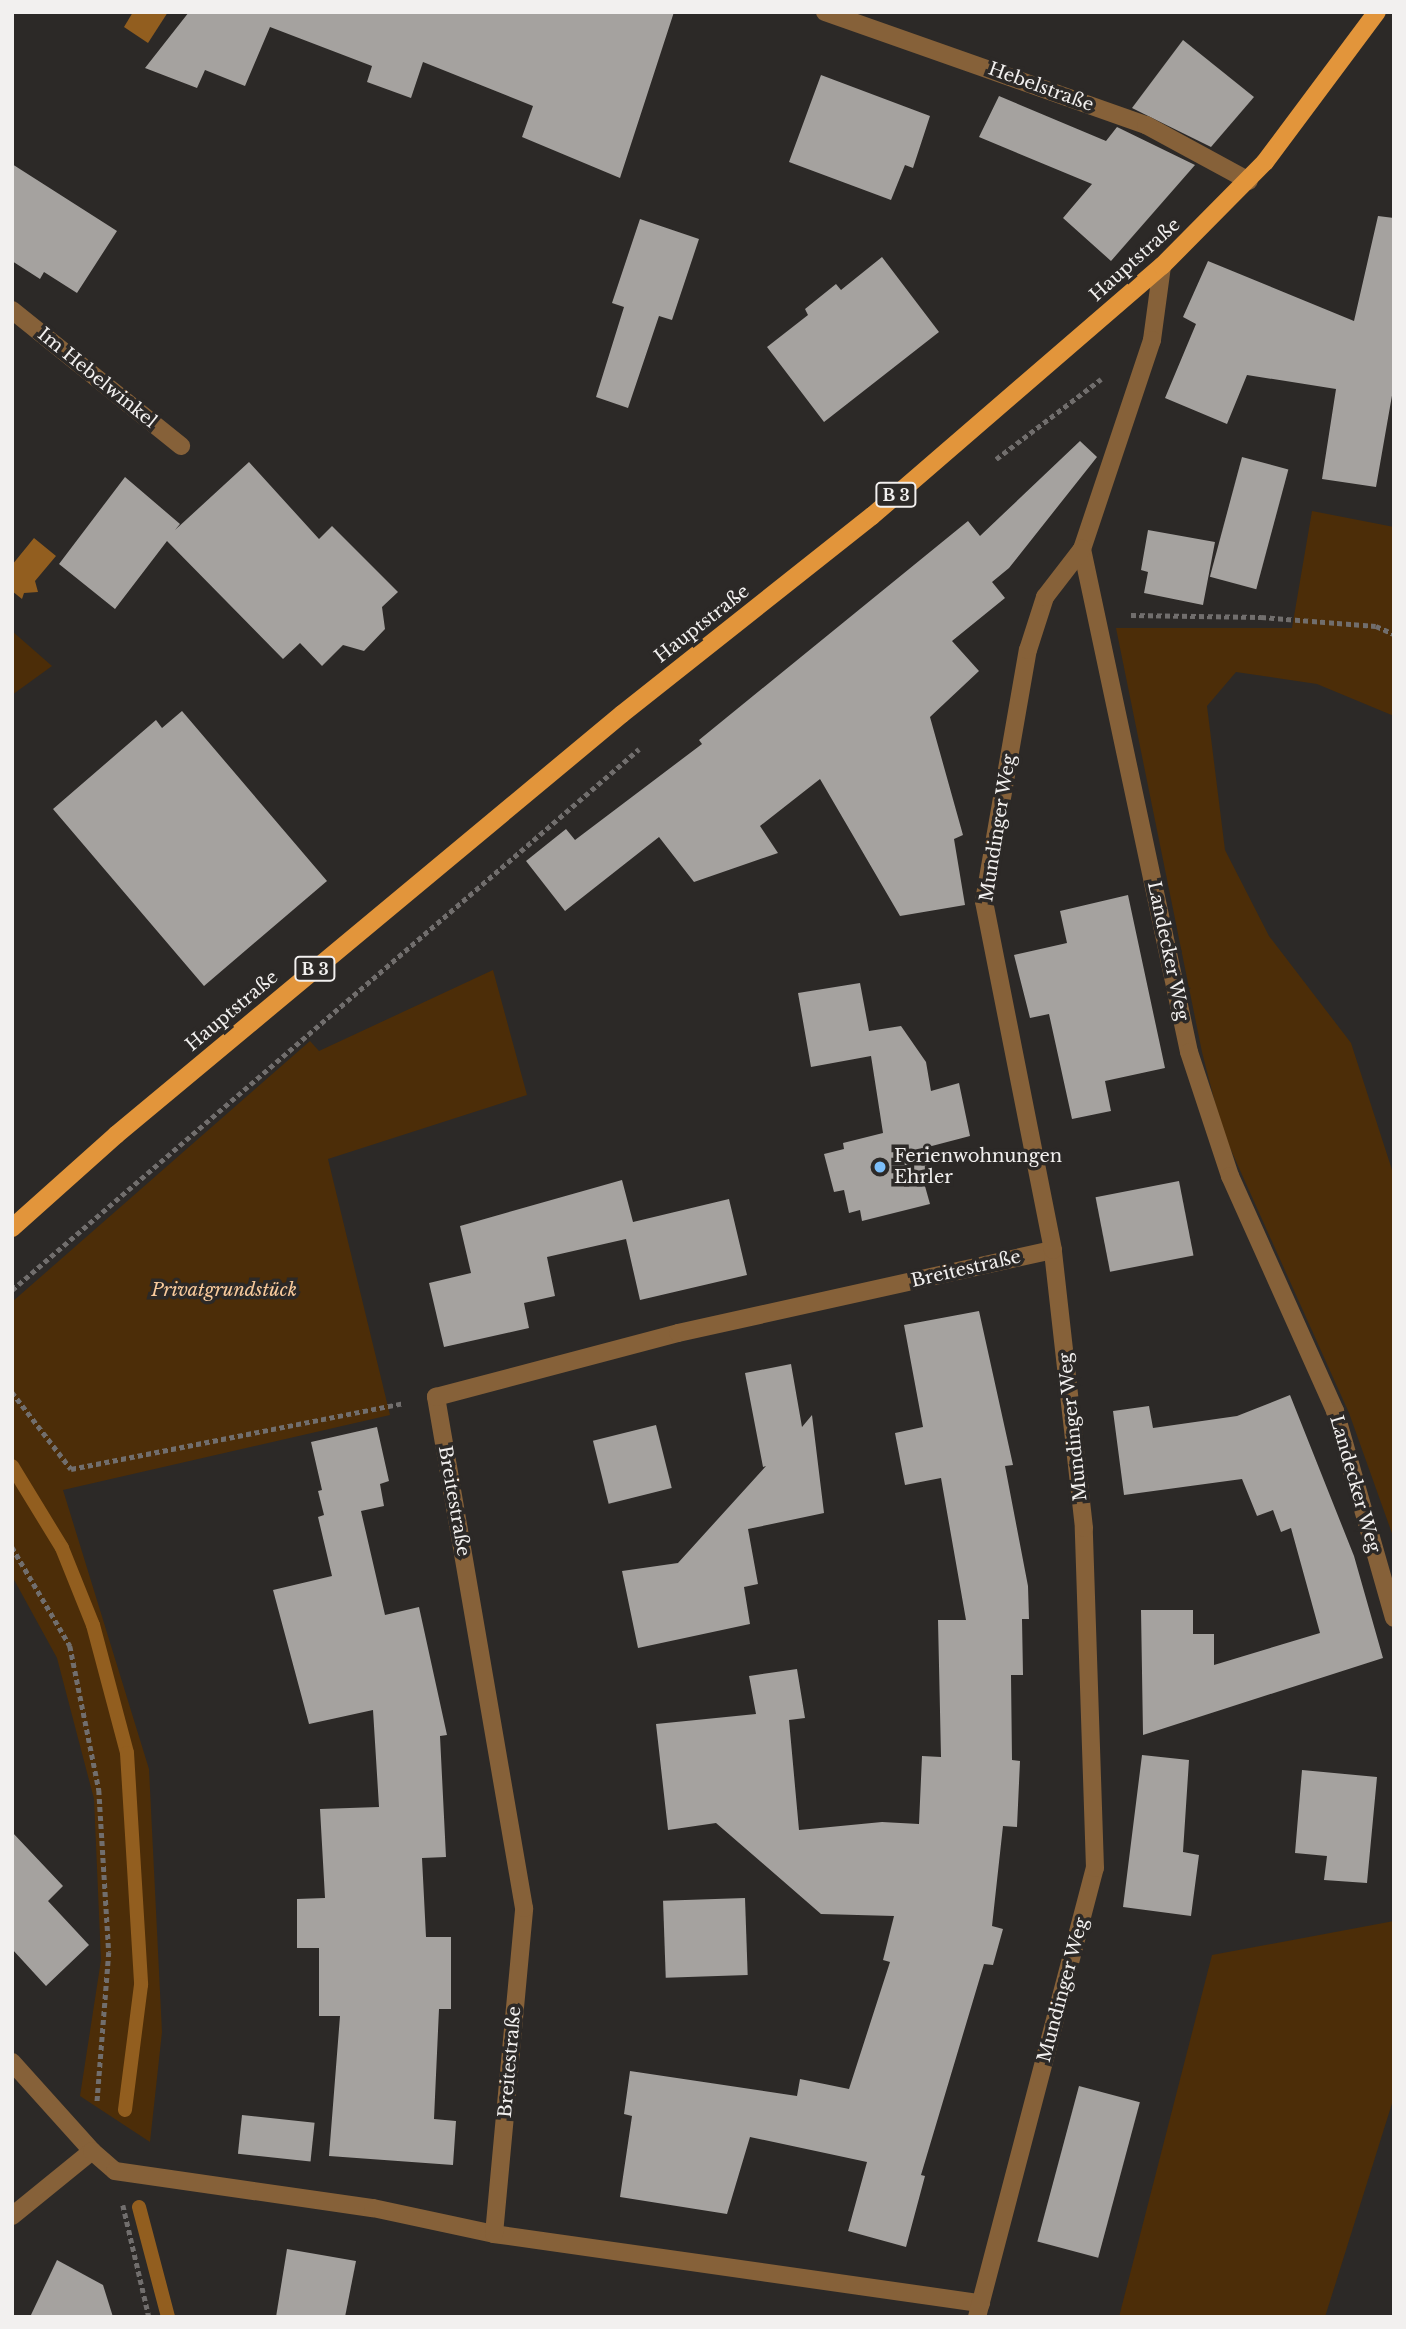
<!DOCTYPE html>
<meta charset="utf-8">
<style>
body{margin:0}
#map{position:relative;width:1406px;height:2329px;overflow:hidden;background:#2c2927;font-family:"Libre Baskerville",serif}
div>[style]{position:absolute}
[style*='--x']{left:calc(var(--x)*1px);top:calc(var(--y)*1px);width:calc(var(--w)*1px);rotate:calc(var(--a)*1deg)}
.green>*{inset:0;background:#4c2d08}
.water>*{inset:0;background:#925e1f}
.stream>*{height:14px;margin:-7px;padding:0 7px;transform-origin:7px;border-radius:7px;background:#925e1f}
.building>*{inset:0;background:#a5a29f;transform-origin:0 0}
.path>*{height:4.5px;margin-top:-2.25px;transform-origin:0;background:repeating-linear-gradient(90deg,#716e6d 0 5px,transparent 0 8.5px)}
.minor>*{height:18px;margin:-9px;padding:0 9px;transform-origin:9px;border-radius:9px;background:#866139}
.primary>*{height:18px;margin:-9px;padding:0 9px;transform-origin:9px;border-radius:9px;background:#e2953b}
.dots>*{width:19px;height:19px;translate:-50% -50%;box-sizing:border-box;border:4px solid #2c2927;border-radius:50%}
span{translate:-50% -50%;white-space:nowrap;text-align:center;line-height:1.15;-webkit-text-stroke:7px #2c2927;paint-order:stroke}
.shield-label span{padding:2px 5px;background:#2c2927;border:2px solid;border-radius:5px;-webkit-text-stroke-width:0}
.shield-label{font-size:16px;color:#f2f0ef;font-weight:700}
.street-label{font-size:18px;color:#f2f0ef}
.poi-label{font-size:18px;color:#f2f0ef}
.left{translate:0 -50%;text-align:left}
.park-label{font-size:18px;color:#f8ca9c;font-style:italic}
.frame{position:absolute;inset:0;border:14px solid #f2f0ef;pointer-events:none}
</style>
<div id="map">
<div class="green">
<i style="clip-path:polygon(1312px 511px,1394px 527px,1394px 716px,1317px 684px,1236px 672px,1207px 706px,1225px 850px,1269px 936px,1351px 1043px,1394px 1176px,1394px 1539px,1349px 1413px,1222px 1130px,1202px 1052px,1116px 628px,1292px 628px)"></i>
<i style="clip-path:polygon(12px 631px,52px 666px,12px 695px)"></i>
<i style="clip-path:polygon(493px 970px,527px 1095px,328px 1159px,390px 1415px,63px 1490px,149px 1769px,162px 2032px,150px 2142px,80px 2096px,101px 1960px,94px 1799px,57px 1658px,12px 1576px,12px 1302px,310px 1041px,319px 1051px)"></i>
<i style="clip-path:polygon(1394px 1921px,1394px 2097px,1325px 2317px,1119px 2317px,1212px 1955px)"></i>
</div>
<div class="water">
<i style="clip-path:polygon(133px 12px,168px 12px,148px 43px,124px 27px)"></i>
<i style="clip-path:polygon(34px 538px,56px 556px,35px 581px,38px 592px,24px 593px,22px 599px,12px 591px,12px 565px)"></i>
</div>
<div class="stream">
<i style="--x:12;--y:1466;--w:96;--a:58.6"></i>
<i style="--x:62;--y:1548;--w:83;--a:68.1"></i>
<i style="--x:93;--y:1625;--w:132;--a:75.1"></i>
<i style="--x:127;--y:1753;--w:232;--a:86.5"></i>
<i style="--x:141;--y:1985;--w:126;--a:97.3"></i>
<i style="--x:139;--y:2207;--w:114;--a:75.2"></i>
</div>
<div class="building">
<i style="clip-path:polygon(189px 12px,674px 12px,620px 178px,522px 137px,533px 106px,423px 62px,411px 98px,367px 82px,372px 66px,270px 27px,245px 86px,205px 70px,197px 88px,145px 68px)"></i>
<i style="clip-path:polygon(1183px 40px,1254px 97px,1211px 147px,1132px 108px)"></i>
<i style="clip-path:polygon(821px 75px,930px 116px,913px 168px,905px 165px,891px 200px,789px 162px)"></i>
<i style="clip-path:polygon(999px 96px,1106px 141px,1117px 127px,1195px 165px,1111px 261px,1063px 218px,1092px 184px,979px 137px)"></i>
<i style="clip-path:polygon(12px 164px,117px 231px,77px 293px,44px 272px,40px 279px,12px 261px)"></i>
<i style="clip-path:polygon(1378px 216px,1394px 218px,1394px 384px,1376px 487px,1322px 479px,1336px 389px,1247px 375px,1227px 424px,1165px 398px,1196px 324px,1183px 317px,1208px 261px,1354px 321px)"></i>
<i style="clip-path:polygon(640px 219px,699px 239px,672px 320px,659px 316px,628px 408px,596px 397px,624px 307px,612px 303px)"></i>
<i style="clip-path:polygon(882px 257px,939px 332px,824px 422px,767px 347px,808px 315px,805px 309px,836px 284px,841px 290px)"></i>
<i style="clip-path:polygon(1080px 441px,1097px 457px,1009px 568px,992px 582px,1005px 598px,952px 641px,979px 671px,930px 717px,963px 835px,954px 839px,965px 905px,900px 916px,820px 779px,760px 826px,778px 853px,694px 882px,659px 837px,565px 911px,526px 861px,566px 829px,575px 840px,702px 744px,699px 740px,968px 521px,980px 536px)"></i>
<i style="left:1242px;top:457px;width:48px;height:124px;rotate:15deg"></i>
<i style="clip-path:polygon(249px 462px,319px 539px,332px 526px,398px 592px,382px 607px,385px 629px,364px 651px,343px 645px,322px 666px,300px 643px,283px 659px,167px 541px,115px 609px,59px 564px,125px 477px,180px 524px,175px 530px)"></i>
<i style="clip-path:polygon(1148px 530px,1215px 542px,1203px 605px,1144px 593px,1148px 572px,1141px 570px)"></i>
<i style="clip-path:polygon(182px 711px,327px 881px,204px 986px,53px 809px,156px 720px,162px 728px)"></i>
<i style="clip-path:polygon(1128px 895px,1165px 1068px,1105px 1081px,1111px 1111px,1072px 1119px,1049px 1014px,1030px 1018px,1014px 955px,1067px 943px,1060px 911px)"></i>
<i style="clip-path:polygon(860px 983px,869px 1031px,901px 1026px,926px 1062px,931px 1091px,959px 1083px,970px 1136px,928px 1147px,935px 1176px,923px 1179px,930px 1204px,862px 1221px,860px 1210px,849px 1213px,844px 1190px,834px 1192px,824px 1154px,844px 1149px,843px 1143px,883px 1133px,871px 1056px,811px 1067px,798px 993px)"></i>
<i style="clip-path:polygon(622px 1180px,633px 1222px,729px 1199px,747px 1275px,640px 1300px,626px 1239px,547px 1257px,555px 1296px,524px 1303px,529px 1328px,444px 1347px,429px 1283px,471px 1273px,460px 1226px)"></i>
<i style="left:1179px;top:1181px;width:76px;height:85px;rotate:79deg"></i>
<i style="clip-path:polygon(979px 1311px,1013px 1465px,1005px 1466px,1028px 1586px,1029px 1619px,1022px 1619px,1023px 1675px,1011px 1675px,1012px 1760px,1020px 1761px,1017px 1827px,1003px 1826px,992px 1926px,1003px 1929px,993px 1965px,984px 1964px,921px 2175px,925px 2176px,906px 2247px,848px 2231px,867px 2162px,750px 2137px,727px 2214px,620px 2197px,632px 2116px,624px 2114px,630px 2071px,797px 2096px,800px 2079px,849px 2089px,890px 1962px,883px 1960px,894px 1916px,821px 1914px,716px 1823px,668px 1830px,656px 1724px,756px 1714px,749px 1676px,797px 1669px,805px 1718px,789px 1720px,799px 1830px,882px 1822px,919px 1824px,922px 1756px,941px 1757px,938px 1620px,966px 1620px,941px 1478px,905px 1485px,895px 1433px,923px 1427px,904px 1325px)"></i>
<i style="clip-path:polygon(791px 1364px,802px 1427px,812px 1415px,824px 1513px,748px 1529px,758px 1584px,744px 1587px,750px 1624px,638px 1648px,622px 1571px,678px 1563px,766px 1466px,763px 1467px,745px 1373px)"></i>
<i style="clip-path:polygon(1290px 1395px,1354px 1556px,1383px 1658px,1143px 1735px,1141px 1610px,1193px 1610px,1193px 1634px,1214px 1634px,1214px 1665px,1320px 1633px,1291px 1528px,1281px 1532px,1273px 1510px,1257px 1516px,1242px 1479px,1124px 1495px,1113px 1411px,1149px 1406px,1153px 1428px,1237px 1416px)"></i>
<i style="left:656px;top:1425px;width:65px;height:65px;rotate:76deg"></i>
<i style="clip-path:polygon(377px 1427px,389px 1481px,380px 1484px,384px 1506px,361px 1511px,385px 1615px,419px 1607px,447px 1735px,440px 1736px,446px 1857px,422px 1858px,426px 1937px,451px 1937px,451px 2009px,439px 2009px,434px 2119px,456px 2121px,453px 2165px,329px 2156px,340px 2016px,319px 2016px,319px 1948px,297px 1948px,297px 1899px,325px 1898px,320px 1809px,379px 1807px,373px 1710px,309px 1724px,273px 1590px,332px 1576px,318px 1517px,324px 1515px,318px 1491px,322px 1490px,311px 1442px)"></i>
<i style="clip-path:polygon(1142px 1755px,1189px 1760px,1183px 1852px,1199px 1855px,1191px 1916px,1123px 1907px)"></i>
<i style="clip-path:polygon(1302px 1770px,1377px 1777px,1367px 1883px,1324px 1880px,1327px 1856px,1295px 1853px)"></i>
<i style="clip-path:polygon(12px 1832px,63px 1886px,48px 1901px,89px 1945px,46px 1986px,12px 1949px)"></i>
<i style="left:745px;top:1898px;width:77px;height:82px;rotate:88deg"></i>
<i style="left:1079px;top:2086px;width:63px;height:161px;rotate:15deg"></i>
<i style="left:242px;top:2115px;width:73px;height:39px;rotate:6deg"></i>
<i style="clip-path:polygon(287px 2249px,356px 2261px,345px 2317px,276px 2317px)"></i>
<i style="clip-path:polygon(57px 2260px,103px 2285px,113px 2317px,30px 2317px)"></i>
</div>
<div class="path">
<i style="--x:996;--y:459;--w:132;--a:-37.3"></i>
<i style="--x:1131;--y:615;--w:130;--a:0.9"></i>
<i style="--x:1261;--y:617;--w:115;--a:4.5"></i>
<i style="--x:1376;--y:626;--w:20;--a:24"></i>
<i style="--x:12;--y:1290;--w:828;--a:-40.79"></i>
<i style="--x:12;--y:1392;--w:97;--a:52.5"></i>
<i style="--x:71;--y:1469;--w:339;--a:-11.2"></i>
<i style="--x:12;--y:1547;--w:115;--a:59.6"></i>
<i style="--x:70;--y:1646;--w:147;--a:78.6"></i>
<i style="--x:99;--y:1790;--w:162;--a:86.5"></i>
<i style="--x:109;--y:1952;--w:152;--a:94.5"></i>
<i style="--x:123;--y:2205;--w:115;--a:76.9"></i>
</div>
<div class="minor">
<i style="--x:825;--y:12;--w:340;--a:19.4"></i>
<i style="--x:1146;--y:125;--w:117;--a:28.5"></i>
<i style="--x:1162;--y:266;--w:75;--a:97.7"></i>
<i style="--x:1152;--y:340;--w:220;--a:108.5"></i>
<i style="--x:1082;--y:549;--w:514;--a:77.99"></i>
<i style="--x:1189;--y:1052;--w:131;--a:71.7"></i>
<i style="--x:1230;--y:1176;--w:257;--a:65.9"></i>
<i style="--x:1335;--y:1411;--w:215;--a:74.1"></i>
<i style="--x:12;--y:310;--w:217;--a:38.8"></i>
<i style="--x:12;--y:2062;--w:120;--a:48"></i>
<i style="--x:92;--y:2151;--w:103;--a:140.9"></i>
<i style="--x:92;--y:2151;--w:30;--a:41"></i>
<i style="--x:115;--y:2171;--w:261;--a:8.2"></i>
<i style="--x:373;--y:2208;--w:124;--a:12.1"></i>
<i style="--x:494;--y:2234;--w:492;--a:8.1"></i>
<i style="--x:494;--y:2234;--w:327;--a:-84.7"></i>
<i style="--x:524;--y:1908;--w:519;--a:-99.77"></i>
<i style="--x:436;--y:1397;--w:250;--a:-14.8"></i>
<i style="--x:678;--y:1333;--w:384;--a:-12.5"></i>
<i style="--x:977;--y:2317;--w:464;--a:-75.3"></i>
<i style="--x:1095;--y:1868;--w:340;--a:-91.9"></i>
<i style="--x:1084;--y:1528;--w:280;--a:-96.4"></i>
<i style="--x:1053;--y:1250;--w:356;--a:-101.2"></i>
<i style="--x:984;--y:901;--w:255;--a:-80.1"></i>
<i style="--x:1028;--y:650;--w:56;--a:-72.2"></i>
<i style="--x:1045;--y:597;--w:61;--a:-52.4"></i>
</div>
<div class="primary">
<i style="--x:12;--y:1228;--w:140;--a:-41.8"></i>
<i style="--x:116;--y:1135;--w:658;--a:-39.76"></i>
<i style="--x:622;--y:714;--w:319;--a:-38.4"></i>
<i style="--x:872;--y:516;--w:383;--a:-40.8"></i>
<i style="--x:1162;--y:266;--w:146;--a:-45.3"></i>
<i style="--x:1265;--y:162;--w:187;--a:-53.3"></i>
</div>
<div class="dots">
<i style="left:880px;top:1167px;background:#7cbef9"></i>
</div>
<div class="shield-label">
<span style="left:896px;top:495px">B 3</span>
<span style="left:315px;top:969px">B 3</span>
</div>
<div class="street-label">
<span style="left:1041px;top:87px;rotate:20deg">Hebelstraße</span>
<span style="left:1135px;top:260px;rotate:-42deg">Hauptstraße</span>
<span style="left:97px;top:378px;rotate:39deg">Im Hebelwinkel</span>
<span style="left:702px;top:624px;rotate:-38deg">Hauptstraße</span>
<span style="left:998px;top:828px;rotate:-81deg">Mundinger Weg</span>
<span style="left:1168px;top:951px;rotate:78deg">Landecker Weg</span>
<span style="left:232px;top:1011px;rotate:-40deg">Hauptstraße</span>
<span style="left:966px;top:1269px;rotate:-13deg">Breitestraße</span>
<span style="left:1073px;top:1427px;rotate:-96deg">Mundinger Weg</span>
<span style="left:1355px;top:1484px;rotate:74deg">Landecker Weg</span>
<span style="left:454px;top:1501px;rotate:80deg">Breitestraße</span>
<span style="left:1063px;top:1990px;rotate:-75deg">Mundinger Weg</span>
<span style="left:510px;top:2062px;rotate:-85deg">Breitestraße</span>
</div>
<div class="poi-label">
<span class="left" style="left:894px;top:1167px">Ferienwohnungen<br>Ehrler</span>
</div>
<div class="park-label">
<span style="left:224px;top:1290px">Privatgrundstück</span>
</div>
<div class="frame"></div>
</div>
